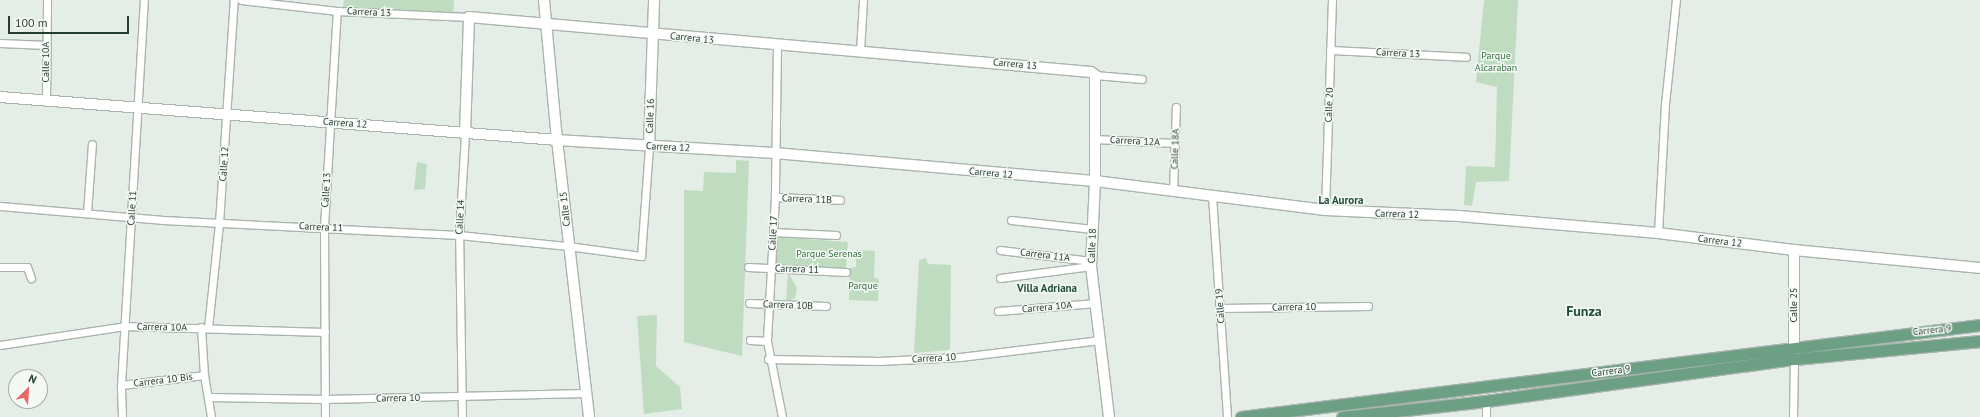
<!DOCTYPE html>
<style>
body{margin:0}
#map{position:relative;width:1980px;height:417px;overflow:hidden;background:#e5ede7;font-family:"PT Sans",sans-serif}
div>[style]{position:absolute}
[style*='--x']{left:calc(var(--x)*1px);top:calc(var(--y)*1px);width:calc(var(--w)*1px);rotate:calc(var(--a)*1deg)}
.green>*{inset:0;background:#c0dcc0;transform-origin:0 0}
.roads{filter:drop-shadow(1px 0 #a8b5ad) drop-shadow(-1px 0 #a8b5ad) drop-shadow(0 1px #a8b5ad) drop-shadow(0 -1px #a8b5ad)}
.street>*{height:7px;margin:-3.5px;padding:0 3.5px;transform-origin:3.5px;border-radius:3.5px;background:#fff}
.secondary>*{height:10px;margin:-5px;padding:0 5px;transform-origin:5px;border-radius:5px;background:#fff}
.primary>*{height:11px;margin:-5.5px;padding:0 5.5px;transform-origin:5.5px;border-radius:5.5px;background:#6d9f85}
span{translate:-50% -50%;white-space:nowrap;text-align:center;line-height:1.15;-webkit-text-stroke:3px #f5f9f6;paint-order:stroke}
.street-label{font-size:10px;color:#253d31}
.park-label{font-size:10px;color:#32713b}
.neighbourhood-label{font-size:11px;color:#224e39;font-weight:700}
.district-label{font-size:14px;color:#224e39;font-weight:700}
.north{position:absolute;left:8px;top:369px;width:40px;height:40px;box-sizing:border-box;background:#f5f9f6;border:1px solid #a2aea7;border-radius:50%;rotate:25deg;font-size:11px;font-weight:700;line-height:16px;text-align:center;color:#253d31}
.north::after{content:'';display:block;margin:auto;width:14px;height:18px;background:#e76869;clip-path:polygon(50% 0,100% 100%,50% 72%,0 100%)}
.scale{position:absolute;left:8px;top:16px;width:121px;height:18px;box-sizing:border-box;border:2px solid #253d31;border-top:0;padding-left:5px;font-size:12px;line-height:14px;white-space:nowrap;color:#253d31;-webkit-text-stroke:3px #f5f9f6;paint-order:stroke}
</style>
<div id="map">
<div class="green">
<i style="clip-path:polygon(344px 0,454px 0,453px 17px,343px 7px)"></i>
<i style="clip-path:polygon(1484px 0,1518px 0,1509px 181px,1476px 182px,1472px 206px,1464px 205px,1466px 166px,1495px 167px,1497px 87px,1476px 82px)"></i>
<i style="clip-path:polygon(736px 160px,749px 161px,742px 356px,684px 342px,684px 190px,703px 191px,704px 172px,736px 173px)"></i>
<i style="clip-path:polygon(417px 162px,427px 164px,425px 189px,414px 190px)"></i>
<i style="left:777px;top:237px;width:71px;height:27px;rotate:4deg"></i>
<i style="clip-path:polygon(856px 250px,875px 251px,874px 278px,879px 279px,878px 301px,849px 300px,850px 268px,856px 267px)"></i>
<i style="clip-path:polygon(926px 258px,928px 264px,951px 265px,950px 350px,914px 353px,919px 260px)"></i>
<i style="clip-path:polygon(788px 272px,797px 288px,795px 298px,786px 302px)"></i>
<i style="clip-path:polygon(657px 315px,656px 366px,680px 387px,682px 409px,644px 414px,637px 316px)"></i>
</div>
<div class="roads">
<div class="street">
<i style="--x:241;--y:0;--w:97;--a:6.5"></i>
<i style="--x:337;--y:11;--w:132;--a:2.6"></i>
<i style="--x:0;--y:43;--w:46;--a:2.5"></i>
<i style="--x:777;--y:46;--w:151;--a:90.8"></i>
<i style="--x:775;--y:197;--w:144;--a:93.2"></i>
<i style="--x:767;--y:341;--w:77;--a:78.8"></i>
<i style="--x:1330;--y:50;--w:136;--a:2.9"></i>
<i style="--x:860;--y:51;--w:51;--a:-86.6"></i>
<i style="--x:1095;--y:75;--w:47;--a:4.9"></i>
<i style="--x:46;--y:100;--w:100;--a:-89.4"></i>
<i style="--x:1094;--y:139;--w:81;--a:2.8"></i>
<i style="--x:1173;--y:191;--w:84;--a:-88"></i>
<i style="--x:1212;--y:196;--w:222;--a:86.1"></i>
<i style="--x:775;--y:197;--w:65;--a:2.6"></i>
<i style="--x:0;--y:206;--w:164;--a:4.9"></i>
<i style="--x:163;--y:220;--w:296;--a:2.9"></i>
<i style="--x:459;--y:235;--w:110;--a:5.8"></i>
<i style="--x:568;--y:246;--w:74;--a:7.8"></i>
<i style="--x:641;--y:256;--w:110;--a:-85.8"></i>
<i style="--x:1325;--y:210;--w:210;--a:-88.1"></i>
<i style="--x:87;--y:213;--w:69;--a:-85.9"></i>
<i style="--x:1011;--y:220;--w:82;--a:6.3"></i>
<i style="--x:773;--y:232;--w:63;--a:2.7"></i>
<i style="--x:1658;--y:233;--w:129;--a:-86.9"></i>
<i style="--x:1665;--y:104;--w:105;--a:-84"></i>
<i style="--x:1000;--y:250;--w:92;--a:6.9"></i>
<i style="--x:0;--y:267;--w:27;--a:0"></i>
<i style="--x:27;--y:267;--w:12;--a:70"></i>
<i style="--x:748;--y:267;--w:98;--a:2.9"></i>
<i style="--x:1000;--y:278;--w:92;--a:-7.5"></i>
<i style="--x:749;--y:303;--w:77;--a:2.2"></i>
<i style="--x:1220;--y:308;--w:148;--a:-0.8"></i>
<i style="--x:998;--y:311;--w:98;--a:-4.7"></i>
<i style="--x:201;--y:327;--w:48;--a:86.4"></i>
<i style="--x:204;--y:375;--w:43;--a:80.5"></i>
<i style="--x:208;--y:328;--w:106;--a:-84"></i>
<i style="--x:219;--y:223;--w:224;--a:-86.2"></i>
<i style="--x:750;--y:340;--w:17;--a:3"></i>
<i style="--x:0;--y:345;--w:126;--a:-8.6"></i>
<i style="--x:125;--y:326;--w:200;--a:1.7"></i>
<i style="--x:768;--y:359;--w:111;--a:1"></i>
<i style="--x:879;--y:361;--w:81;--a:-2.8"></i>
<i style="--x:960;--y:357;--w:141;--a:-6.9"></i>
<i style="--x:121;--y:385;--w:84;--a:-6.9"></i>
<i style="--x:209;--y:397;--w:116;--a:1"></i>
<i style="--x:325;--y:399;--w:261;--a:-1.3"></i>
<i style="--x:122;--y:417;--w:32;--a:-92"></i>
<i style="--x:121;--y:385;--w:386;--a:-86.6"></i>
<i style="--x:325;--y:417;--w:190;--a:-90.3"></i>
<i style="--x:324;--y:227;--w:216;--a:-86.6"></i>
<i style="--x:462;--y:417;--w:182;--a:-90.9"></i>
<i style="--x:459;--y:235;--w:102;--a:-86.6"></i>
<i style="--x:1486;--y:417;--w:16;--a:-90"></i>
<i style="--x:1793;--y:417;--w:58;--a:-89"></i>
</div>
<div class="secondary">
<i style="--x:544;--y:0;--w:141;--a:84.7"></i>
<i style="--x:557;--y:140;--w:279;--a:83.4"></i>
<i style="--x:0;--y:97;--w:559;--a:4.41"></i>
<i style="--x:557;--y:140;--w:217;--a:3.4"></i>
<i style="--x:774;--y:153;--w:322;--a:5"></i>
<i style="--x:1095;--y:181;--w:232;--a:7.2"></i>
<i style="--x:1325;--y:210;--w:134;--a:2.6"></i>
<i style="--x:1459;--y:216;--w:200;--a:4.9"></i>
<i style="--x:1658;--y:233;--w:137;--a:7.1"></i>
<i style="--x:1794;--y:250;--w:187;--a:5.5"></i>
<i style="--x:465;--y:133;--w:116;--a:-88"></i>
<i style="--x:469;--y:17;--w:624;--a:5.05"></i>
<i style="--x:1091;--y:72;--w:5;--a:37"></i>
<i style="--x:1095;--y:75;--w:106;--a:90"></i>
<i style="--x:1095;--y:181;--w:85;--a:92.7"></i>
<i style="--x:1091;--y:266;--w:152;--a:83.2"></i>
<i style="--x:649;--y:146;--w:146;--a:-88"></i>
<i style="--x:1794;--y:250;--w:106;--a:90"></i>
</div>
<div class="primary">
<i style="--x:1241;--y:417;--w:745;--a:-7.1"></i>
<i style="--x:1342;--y:417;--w:145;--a:-6.3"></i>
<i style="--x:1486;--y:401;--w:311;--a:-7.8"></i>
<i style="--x:1794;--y:359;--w:187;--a:-5.5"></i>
</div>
</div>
<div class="street-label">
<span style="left:369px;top:12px;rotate:3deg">Carrera 13</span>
<span style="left:692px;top:38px;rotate:6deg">Carrera 13</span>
<span style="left:1398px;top:53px;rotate:3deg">Carrera 13</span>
<span style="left:46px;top:62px;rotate:-90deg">Calle 10A</span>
<span style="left:1015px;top:64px;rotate:5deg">Carrera 13</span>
<span style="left:1329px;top:105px;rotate:-88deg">Calle 20</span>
<span style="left:650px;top:116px;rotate:-88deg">Calle 16</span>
<span style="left:345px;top:123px;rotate:4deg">Carrera 12</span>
<span style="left:1135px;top:141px;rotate:3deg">Carrera 12A</span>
<span style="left:668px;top:147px;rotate:3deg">Carrera 12</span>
<span style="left:1175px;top:149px;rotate:-88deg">Calle 18A</span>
<span style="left:224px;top:164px;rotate:-86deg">Calle 12</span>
<span style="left:991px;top:173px;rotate:5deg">Carrera 12</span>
<span style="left:326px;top:190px;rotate:-86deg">Calle 13</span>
<span style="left:807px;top:199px;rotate:2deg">Carrera 11B</span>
<span style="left:132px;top:208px;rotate:-87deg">Calle 11</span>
<span style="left:565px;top:209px;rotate:-96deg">Calle 15</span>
<span style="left:1397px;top:214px;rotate:2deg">Carrera 12</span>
<span style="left:460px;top:217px;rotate:-87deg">Calle 14</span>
<span style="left:321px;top:227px;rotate:3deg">Carrera 11</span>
<span style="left:773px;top:233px;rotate:-87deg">Calle 17</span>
<span style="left:1720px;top:241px;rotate:7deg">Carrera 12</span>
<span style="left:1092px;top:246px;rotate:-88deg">Calle 18</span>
<span style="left:1045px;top:255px;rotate:7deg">Carrera 11A</span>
<span style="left:797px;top:269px;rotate:2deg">Carrera 11</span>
<span style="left:788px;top:305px;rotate:2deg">Carrera 10B</span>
<span style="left:1794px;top:305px;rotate:-90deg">Calle 25</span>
<span style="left:1220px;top:306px;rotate:-94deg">Calle 19</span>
<span style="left:1047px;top:307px;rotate:-5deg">Carrera 10A</span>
<span style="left:1294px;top:307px;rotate:-1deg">Carrera 10</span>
<span style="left:162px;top:327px;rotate:1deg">Carrera 10A</span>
<span style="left:1932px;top:330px;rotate:-6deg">Carrera 9</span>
<span style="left:934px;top:358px;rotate:-3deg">Carrera 10</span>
<span style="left:1611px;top:371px;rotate:-7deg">Carrera 9</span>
<span style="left:163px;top:380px;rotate:-7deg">Carrera 10 Bis</span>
<span style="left:398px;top:398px;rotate:-1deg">Carrera 10</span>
</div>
<div class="park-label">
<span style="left:1496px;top:61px">Parque<br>Alcaraban</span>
<span style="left:829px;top:254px">Parque Serenas</span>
<span style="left:863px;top:286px">Parque</span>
</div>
<div class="neighbourhood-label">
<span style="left:1341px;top:200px">La Aurora</span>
<span style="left:1047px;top:288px">Villa Adriana</span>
</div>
<div class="district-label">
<span style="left:1584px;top:311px">Funza</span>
</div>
<div class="north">N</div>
<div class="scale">100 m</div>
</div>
